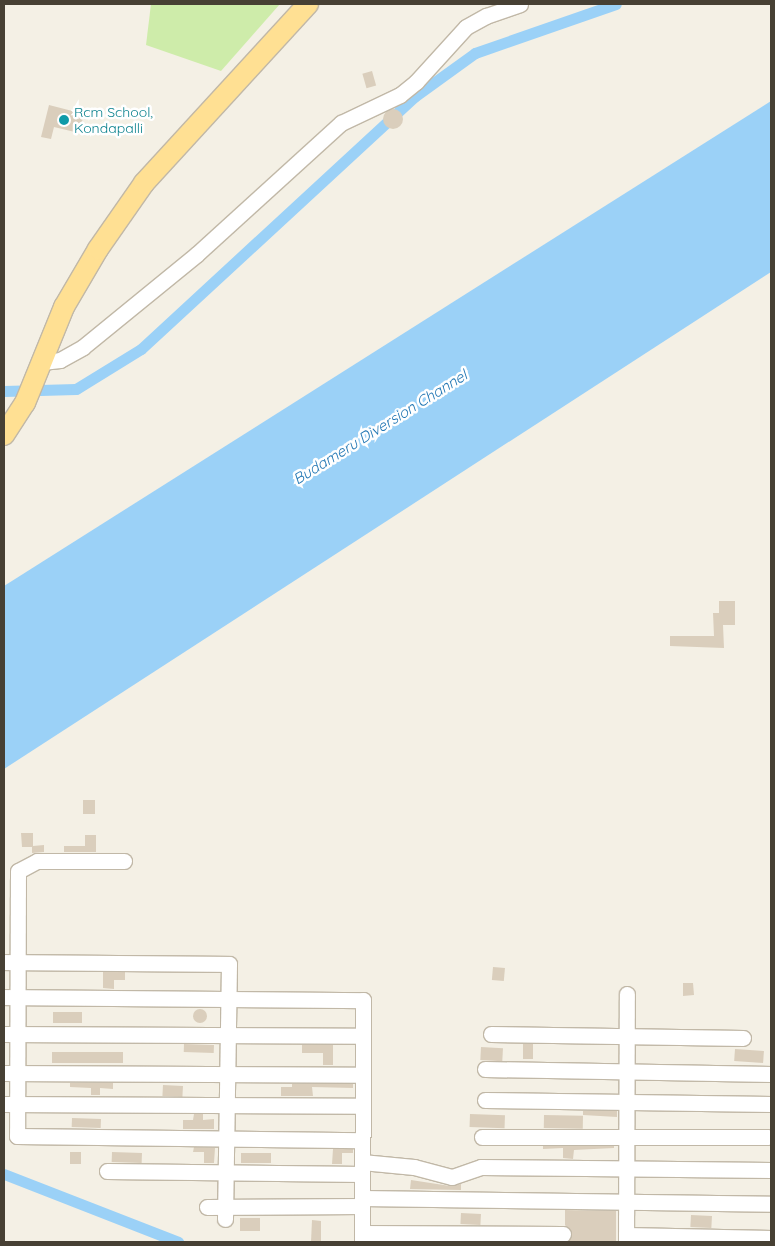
<!DOCTYPE html>
<style>
body{margin:0}
#map{position:relative;width:775px;height:1246px;overflow:hidden;background:#f4f0e5;font-family:Quicksand,sans-serif}
div>[style]{position:absolute}
[style*='--x']{left:calc(var(--x)*1px);top:calc(var(--y)*1px);width:calc(var(--w)*1px);rotate:calc(var(--a)*1deg)}
.green>*{inset:0;background:#ceecaa}
.water>*{inset:0;background:#9bd1f7}
.canal>*{height:11px;margin:-5.5px;padding:0 5.5px;transform-origin:5.5px;border-radius:5.5px;background:#9bd1f7}
.building>*{inset:0;background:#dacebc;transform-origin:0 0}
.round{border-radius:50%}
.roads{filter:drop-shadow(1px 0 #c1b8a7) drop-shadow(-1px 0 #c1b8a7) drop-shadow(0 1px #c1b8a7) drop-shadow(0 -1px #c1b8a7)}
.minor>*{height:15px;margin:-7.5px;padding:0 7.5px;transform-origin:7.5px;border-radius:7.5px;background:#fff}
.major>*{height:20px;margin:-10px;padding:0 10px;transform-origin:10px;border-radius:10px;background:#ffe093}
.dots>*{width:14px;height:14px;translate:-50% -50%;box-sizing:border-box;border:2px solid #fff;border-radius:50%}
span{translate:-50% -50%;white-space:nowrap;text-align:center;line-height:1.15;-webkit-text-stroke:5px #fff;paint-order:stroke}
.culture-label{font-size:14px;color:#0d838f}
.left{translate:0 -50%;text-align:left}
.water-label{font-size:15px;color:#2277b4;font-style:italic}
.frame{position:absolute;inset:0;border:5px solid #474034;pointer-events:none}
</style>
<div id="map">
<div class="green">
<i style="clip-path:polygon(151px 4px,280px 4px,221px 71px,146px 45px)"></i>
</div>
<div class="water">
<i style="clip-path:polygon(771px 101px,771px 272px,4px 769px,4px 586px)"></i>
</div>
<div class="canal">
<i style="--x:4;--y:391;--w:72;--a:-1.6"></i>
<i style="--x:76;--y:389;--w:76;--a:-31.6"></i>
<i style="--x:141;--y:349;--w:372;--a:-42.7"></i>
<i style="--x:414;--y:97;--w:75;--a:-35.8"></i>
<i style="--x:475;--y:53;--w:149;--a:-19.2"></i>
<i style="--x:4;--y:1174;--w:187;--a:21.3"></i>
</div>
<div class="building">
<i style="left:372px;top:71px;width:15px;height:10px;rotate:74deg"></i>
<i style="clip-path:polygon(49px 105px,84px 114px,79px 133px,54px 127px,51px 139px,41px 137px)"></i>
<i class="round" style="left:383px;top:109px;width:20px;height:20px"></i>
<i style="clip-path:polygon(719px 601px,735px 601px,735px 625px,723px 625px,724px 648px,670px 646px,670px 636px,714px 636px,713px 613px,719px 613px)"></i>
<i style="left:83px;top:800px;width:12px;height:14px"></i>
<i style="clip-path:polygon(21px 833px,33px 833px,33px 846px,44px 845px,44px 852px,32px 853px,32px 847px,22px 847px)"></i>
<i style="clip-path:polygon(85px 835px,96px 835px,96px 852px,64px 852px,64px 846px,85px 846px)"></i>
<i style="left:493px;top:967px;width:12px;height:13px;rotate:5deg"></i>
<i style="clip-path:polygon(103px 972px,125px 972px,125px 980px,114px 980px,114px 989px,103px 988px)"></i>
<i style="clip-path:polygon(683px 983px,693px 983px,694px 995px,683px 996px)"></i>
<i class="round" style="left:193px;top:1009px;width:14px;height:14px"></i>
<i style="left:53px;top:1012px;width:29px;height:11px"></i>
<i style="left:184px;top:1044px;width:30px;height:8px;rotate:2deg"></i>
<i style="left:523px;top:1044px;width:10px;height:15px"></i>
<i style="clip-path:polygon(302px 1045px,333px 1045px,333px 1065px,323px 1065px,323px 1053px,302px 1053px)"></i>
<i style="left:481px;top:1047px;width:22px;height:13px;rotate:3deg"></i>
<i style="left:735px;top:1049px;width:29px;height:12px;rotate:4deg"></i>
<i style="left:52px;top:1052px;width:71px;height:11px"></i>
<i style="clip-path:polygon(70px 1083px,113px 1083px,113px 1089px,100px 1088px,100px 1095px,91px 1095px,91px 1088px,70px 1087px)"></i>
<i style="clip-path:polygon(292px 1084px,353px 1084px,353px 1088px,312px 1087px,313px 1096px,281px 1096px,281px 1087px,292px 1087px)"></i>
<i style="left:163px;top:1085px;width:20px;height:11px;rotate:3deg"></i>
<i style="clip-path:polygon(583px 1111px,617px 1111px,617px 1117px,583px 1115px)"></i>
<i style="clip-path:polygon(194px 1114px,203px 1114px,203px 1120px,214px 1119px,214px 1129px,183px 1129px,183px 1120px,193px 1120px)"></i>
<i style="left:470px;top:1114px;width:35px;height:13px;rotate:2deg"></i>
<i style="left:544px;top:1115px;width:39px;height:13px;rotate:1deg"></i>
<i style="left:72px;top:1118px;width:29px;height:9px;rotate:2deg"></i>
<i style="clip-path:polygon(543px 1146px,614px 1146px,614px 1148px,574px 1150px,573px 1159px,563px 1158px,563px 1148px,543px 1149px)"></i>
<i style="clip-path:polygon(194px 1147px,215px 1148px,214px 1163px,204px 1163px,204px 1152px,193px 1152px)"></i>
<i style="clip-path:polygon(333px 1149px,353px 1149px,353px 1153px,342px 1153px,342px 1164px,332px 1164px)"></i>
<i style="left:70px;top:1152px;width:11px;height:12px"></i>
<i style="left:112px;top:1152px;width:30px;height:10px;rotate:2deg"></i>
<i style="left:241px;top:1153px;width:30px;height:10px"></i>
<i style="clip-path:polygon(411px 1180px,450px 1186px,461px 1184px,461px 1190px,410px 1189px)"></i>
<i style="clip-path:polygon(565px 1210px,616px 1211px,616px 1242px,567px 1242px,572px 1234px,565px 1225px)"></i>
<i style="left:461px;top:1213px;width:20px;height:11px;rotate:3deg"></i>
<i style="left:691px;top:1215px;width:21px;height:12px;rotate:3deg"></i>
<i style="left:240px;top:1218px;width:20px;height:13px"></i>
<i style="clip-path:polygon(312px 1220px,321px 1221px,321px 1242px,311px 1242px)"></i>
</div>
<div class="roads">
<div class="minor">
<i style="--x:42;--y:362;--w:18;--a:-6"></i>
<i style="--x:60;--y:360;--w:26;--a:-29"></i>
<i style="--x:83;--y:347;--w:147;--a:-39.2"></i>
<i style="--x:197;--y:254;--w:195;--a:-42.3"></i>
<i style="--x:341;--y:123;--w:65;--a:-25.4"></i>
<i style="--x:400;--y:95;--w:21;--a:-39"></i>
<i style="--x:416;--y:82;--w:74;--a:-47.7"></i>
<i style="--x:466;--y:27;--w:23;--a:-29"></i>
<i style="--x:486;--y:16;--w:36;--a:-19"></i>
<i style="--x:124;--y:861;--w:87;--a:180"></i>
<i style="--x:37;--y:861;--w:21;--a:152"></i>
<i style="--x:18;--y:871;--w:265;--a:90.2"></i>
<i style="--x:17;--y:1136;--w:345;--a:0.7"></i>
<i style="--x:4;--y:962;--w:225;--a:0.5"></i>
<i style="--x:229;--y:964;--w:255;--a:90.9"></i>
<i style="--x:4;--y:997;--w:359;--a:0.5"></i>
<i style="--x:363;--y:1000;--w:242;--a:90.2"></i>
<i style="--x:4;--y:1034;--w:358;--a:0.3"></i>
<i style="--x:491;--y:1034;--w:252;--a:0.9"></i>
<i style="--x:485;--y:1069;--w:286;--a:1"></i>
<i style="--x:4;--y:1073;--w:358;--a:0.3"></i>
<i style="--x:485;--y:1100;--w:286;--a:0.8"></i>
<i style="--x:4;--y:1104;--w:358;--a:0.3"></i>
<i style="--x:482;--y:1137;--w:286;--a:0"></i>
<i style="--x:362;--y:1162;--w:52;--a:5.5"></i>
<i style="--x:414;--y:1167;--w:39;--a:15"></i>
<i style="--x:452;--y:1177;--w:31;--a:-19"></i>
<i style="--x:481;--y:1167;--w:290;--a:0.6"></i>
<i style="--x:107;--y:1171;--w:255;--a:0.7"></i>
<i style="--x:362;--y:1198;--w:409;--a:0.8"></i>
<i style="--x:207;--y:1207;--w:155;--a:-0.4"></i>
<i style="--x:362;--y:1233;--w:201;--a:0.3"></i>
<i style="--x:626;--y:1235;--w:145;--a:1.2"></i>
<i style="--x:626;--y:1242;--w:248;--a:-89.8"></i>
</div>
<div class="major">
<i style="--x:4;--y:435;--w:38;--a:-57"></i>
<i style="--x:25;--y:403;--w:104;--a:-67.9"></i>
<i style="--x:64;--y:307;--w:67;--a:-59.6"></i>
<i style="--x:98;--y:249;--w:80;--a:-55.1"></i>
<i style="--x:144;--y:183;--w:243;--a:-47.5"></i>
</div>
</div>
<div class="dots">
<i style="left:64px;top:120px;background:#0f9aa8"></i>
</div>
<div class="culture-label">
<span class="left" style="left:74px;top:120px">Rcm School,<br>Kondapalli</span>
</div>
<div class="water-label">
<span style="left:380px;top:427px;rotate:-32deg">Budameru Diversion Channel</span>
</div>
<div class="frame"></div>
</div>
